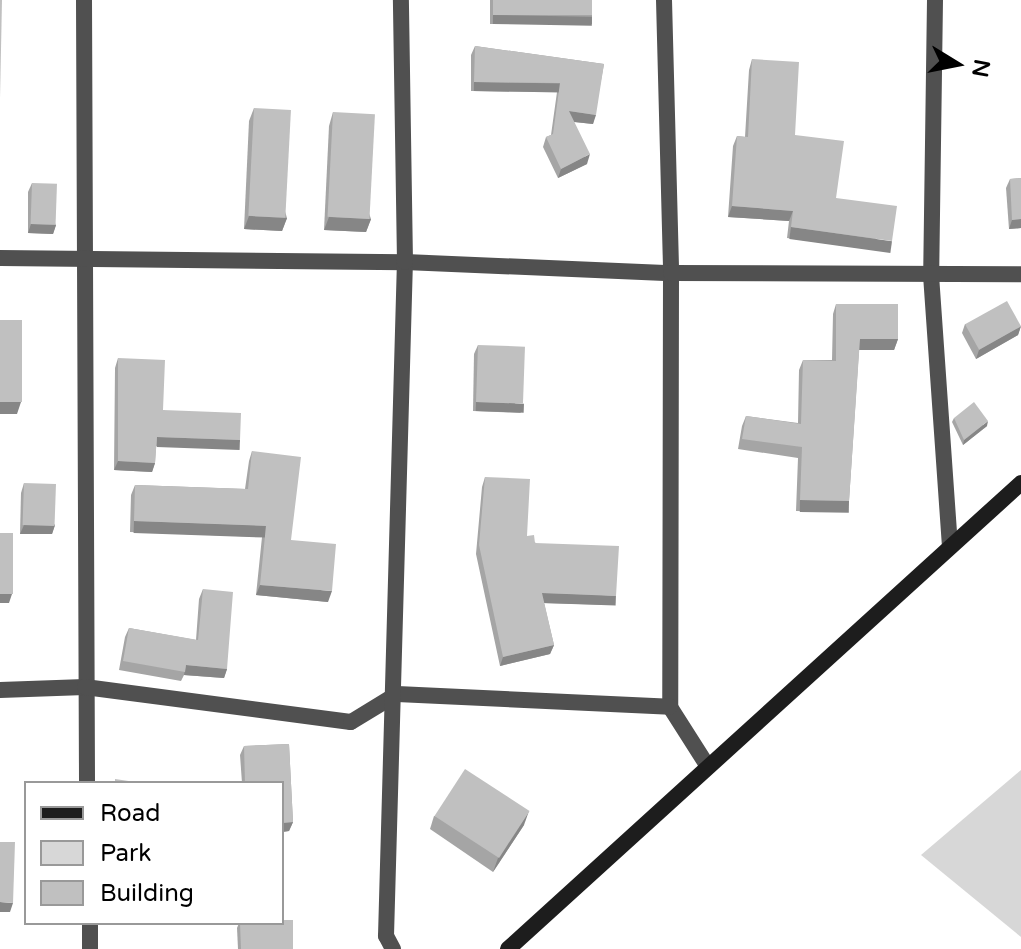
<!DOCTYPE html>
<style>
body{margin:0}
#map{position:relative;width:1021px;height:949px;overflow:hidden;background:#fff;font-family:"Varela Round",sans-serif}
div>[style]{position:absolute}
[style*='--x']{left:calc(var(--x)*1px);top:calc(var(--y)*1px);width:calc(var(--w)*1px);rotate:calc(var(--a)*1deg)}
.green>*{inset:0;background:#d7d7d7}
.minor>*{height:16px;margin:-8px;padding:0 8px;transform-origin:8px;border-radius:8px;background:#505050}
.secondary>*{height:16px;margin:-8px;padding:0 8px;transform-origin:8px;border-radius:8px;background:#1d1d1d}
.wall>*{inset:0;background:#a5a5a5;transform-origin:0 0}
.shaded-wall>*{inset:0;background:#868686;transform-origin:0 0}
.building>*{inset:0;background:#c0c0c0;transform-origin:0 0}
span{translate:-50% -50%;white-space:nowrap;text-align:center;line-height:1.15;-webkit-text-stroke:6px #fff;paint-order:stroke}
.legend{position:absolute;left:24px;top:781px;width:260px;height:144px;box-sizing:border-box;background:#fff;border:2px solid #999;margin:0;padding:10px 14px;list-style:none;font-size:24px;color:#000}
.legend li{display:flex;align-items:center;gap:16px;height:40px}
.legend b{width:40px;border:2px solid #999}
.north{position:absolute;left:917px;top:24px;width:80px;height:80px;-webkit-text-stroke:6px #fff;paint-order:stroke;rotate:100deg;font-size:22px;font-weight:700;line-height:32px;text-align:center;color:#000}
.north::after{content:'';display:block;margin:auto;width:28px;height:36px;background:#000;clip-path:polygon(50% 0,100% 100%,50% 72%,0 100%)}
</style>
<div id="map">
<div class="green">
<i style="clip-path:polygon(1021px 770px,1021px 937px,921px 855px)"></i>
</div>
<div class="minor">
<i style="--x:84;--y:0;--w:783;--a:89.78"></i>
<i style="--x:664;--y:0;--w:273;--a:88.5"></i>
<i style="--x:671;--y:273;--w:434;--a:90.1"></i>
<i style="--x:670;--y:707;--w:69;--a:57.5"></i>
<i style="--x:935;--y:0;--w:275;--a:90.8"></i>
<i style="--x:931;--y:275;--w:272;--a:86"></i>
<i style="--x:0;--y:258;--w:405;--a:0.6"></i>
<i style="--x:405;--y:262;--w:266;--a:2.4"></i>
<i style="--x:671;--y:273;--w:350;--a:0.2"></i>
<i style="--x:0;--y:690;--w:85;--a:-2"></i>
<i style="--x:85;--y:687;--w:268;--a:7.5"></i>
<i style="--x:351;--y:722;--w:54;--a:-31.3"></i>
<i style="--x:397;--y:694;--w:273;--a:2.7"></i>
<i style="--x:90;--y:923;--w:26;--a:90"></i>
<i style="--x:393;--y:949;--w:15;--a:-118"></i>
<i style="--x:386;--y:936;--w:674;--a:-88.39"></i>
<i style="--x:405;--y:262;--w:262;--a:-90.9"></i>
</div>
<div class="secondary">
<i style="--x:508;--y:949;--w:693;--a:-42.25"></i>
</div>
<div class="wall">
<i style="left:490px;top:0;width:102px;height:24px"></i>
<i style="clip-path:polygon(475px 46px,604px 64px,593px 124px,574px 122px,587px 164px,558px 178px,543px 147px,546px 137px,551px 135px,557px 92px,471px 91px,471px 55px)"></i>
<i style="clip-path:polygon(752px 59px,795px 135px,836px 198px,889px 252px,787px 238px,789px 221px,728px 217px,733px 146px,737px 136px,745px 137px,749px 70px)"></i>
<i style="clip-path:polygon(254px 108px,287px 218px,282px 231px,244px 229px,249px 121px)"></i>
<i style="clip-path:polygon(333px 112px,371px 219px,366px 232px,324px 230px,329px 126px)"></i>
<i style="clip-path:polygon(1021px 178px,1021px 228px,1009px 229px,1006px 188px,1010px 179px)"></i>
<i style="clip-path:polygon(32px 183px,56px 225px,53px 234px,28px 233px,28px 192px)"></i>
<i style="clip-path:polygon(836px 304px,898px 339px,894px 350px,859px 350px,849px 501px,846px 512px,796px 511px,798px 458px,738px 449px,742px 426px,746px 416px,798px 423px,799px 370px,803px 360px,832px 360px,833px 314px)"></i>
<i style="clip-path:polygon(965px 324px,1021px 326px,1018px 335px,976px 359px,962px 333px)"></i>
<i style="clip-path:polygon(478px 345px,521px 413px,473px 411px,474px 354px)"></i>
<i style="clip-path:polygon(118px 358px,163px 410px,240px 440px,237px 449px,156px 446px,155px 463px,152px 472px,114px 470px,115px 368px)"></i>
<i style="clip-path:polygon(954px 418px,987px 426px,963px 445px,952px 422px)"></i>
<i style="clip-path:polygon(252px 451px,291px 540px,328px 602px,256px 595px,262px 537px,130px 532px,131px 495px,135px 485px,245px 489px,249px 461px)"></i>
<i style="clip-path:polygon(485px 477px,527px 536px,613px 605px,544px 603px,554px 645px,550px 654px,500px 666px,476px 554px,482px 487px)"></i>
<i style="clip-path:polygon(24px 483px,55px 525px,52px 534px,20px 534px,21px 493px)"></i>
<i style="clip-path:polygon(203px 589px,227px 669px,224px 678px,184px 675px,181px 681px,119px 670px,125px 637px,129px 628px,196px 640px,199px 599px)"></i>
<i style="clip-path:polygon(289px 744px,293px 822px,289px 831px,282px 832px,282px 783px,242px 783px,240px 755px,244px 746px)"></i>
<i style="clip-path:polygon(434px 816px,524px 825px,493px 872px,430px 829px)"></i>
<i style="clip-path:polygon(239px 923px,282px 923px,293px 949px,238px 949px,237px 928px)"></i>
</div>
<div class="shaded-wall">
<i style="left:493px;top:15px;width:99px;height:9px;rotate:1deg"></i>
<i style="left:474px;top:82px;width:86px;height:9px;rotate:1deg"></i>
<i style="clip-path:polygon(569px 111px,596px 115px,593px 124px,566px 121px)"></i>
<i style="clip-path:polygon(590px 154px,587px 164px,558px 178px,561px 169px)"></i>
<i style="clip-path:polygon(732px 206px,793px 211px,789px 221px,728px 217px)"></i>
<i style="clip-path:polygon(249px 216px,287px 218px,282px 231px,244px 229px)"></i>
<i style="clip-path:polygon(329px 217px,371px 219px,366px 232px,324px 230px)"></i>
<i style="clip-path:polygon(1021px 219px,1021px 228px,1009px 229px,1012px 220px)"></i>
<i style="clip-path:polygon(31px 224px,56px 225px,53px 234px,28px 233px)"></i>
<i style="left:791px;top:227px;width:102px;height:12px;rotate:8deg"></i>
<i style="clip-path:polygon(1021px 326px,1018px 335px,976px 359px,979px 350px)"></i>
<i style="clip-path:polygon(860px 339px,898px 339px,894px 350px,856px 350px)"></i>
<i style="clip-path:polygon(0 402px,21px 402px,17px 414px,0 414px)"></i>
<i style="left:476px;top:402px;width:48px;height:9px;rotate:2deg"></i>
<i style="clip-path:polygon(988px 421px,987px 426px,963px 445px,964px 440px)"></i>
<i style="left:157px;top:437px;width:83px;height:10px;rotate:2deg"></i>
<i style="clip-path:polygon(118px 461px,155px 463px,152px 472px,114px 470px)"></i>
<i style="left:800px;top:500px;width:49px;height:12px;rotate:1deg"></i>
<i style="left:134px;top:521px;width:132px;height:12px;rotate:2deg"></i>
<i style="clip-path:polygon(24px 525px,55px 525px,52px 534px,20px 534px)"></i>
<i style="clip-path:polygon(260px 585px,332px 591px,328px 602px,256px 595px)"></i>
<i style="left:542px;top:593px;width:74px;height:10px;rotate:2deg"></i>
<i style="clip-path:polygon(0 594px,12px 594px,9px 603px,0 603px)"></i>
<i style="clip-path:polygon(554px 645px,550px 654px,500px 666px,503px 657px)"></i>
<i style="clip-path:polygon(186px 665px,227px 669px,224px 678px,184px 675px)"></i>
<i style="clip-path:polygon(529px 811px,524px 825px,493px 872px,498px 858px)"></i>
<i style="clip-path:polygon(293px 822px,289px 831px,282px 832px,282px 823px)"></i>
<i style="clip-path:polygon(0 902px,13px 903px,10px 912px,0 912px)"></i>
</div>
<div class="building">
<i style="clip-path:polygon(0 0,2px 0,0 98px)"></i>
<i style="left:493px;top:0;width:99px;height:15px"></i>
<i style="clip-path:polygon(475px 46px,604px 64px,596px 115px,569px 111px,590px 154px,561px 169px,546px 137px,553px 134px,560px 83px,474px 82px)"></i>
<i style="clip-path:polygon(752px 59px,799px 62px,795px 135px,844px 141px,836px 198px,897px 206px,892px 241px,791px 227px,793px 211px,732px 206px,737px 136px,748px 137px)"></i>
<i style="left:254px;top:108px;width:37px;height:108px;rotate:3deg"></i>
<i style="left:333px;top:112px;width:42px;height:105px;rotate:3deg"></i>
<i style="clip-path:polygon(1021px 178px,1021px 219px,1012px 220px,1010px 179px)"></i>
<i style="left:32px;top:183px;width:25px;height:41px;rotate:2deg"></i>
<i style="left:1007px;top:301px;width:29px;height:48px;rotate:61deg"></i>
<i style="clip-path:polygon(836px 304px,898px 304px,898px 339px,860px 339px,849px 501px,800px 500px,802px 447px,742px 439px,746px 416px,801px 424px,803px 360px,836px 361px)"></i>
<i style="left:0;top:320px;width:22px;height:82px"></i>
<i style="left:478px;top:345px;width:47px;height:57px;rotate:2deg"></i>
<i style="clip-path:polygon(118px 358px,165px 360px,163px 410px,241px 413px,240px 440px,157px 437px,155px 463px,118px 461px)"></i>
<i style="clip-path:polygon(974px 402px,988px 421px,964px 440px,954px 418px)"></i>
<i style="clip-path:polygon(252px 451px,301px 457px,291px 540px,336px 544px,332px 591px,260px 585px,266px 526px,134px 521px,135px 485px,248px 489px)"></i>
<i style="clip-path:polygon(485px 477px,530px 479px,527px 536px,534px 535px,535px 543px,619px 546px,616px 596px,542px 593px,554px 645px,503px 657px,479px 545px)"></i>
<i style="left:24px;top:483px;width:32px;height:42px;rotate:2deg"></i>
<i style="left:0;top:533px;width:13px;height:61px"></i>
<i style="clip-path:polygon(203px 589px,233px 592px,227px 669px,186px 665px,185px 672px,123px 661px,129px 628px,198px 640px)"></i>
<i style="clip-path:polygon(289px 744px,293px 822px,282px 823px,282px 783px,245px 783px,244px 746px)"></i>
<i style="left:465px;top:769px;width:77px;height:56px;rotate:33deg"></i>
<i style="clip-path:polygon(115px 779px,142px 783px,115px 783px)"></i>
<i style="clip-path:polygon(0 842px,15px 842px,13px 903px,0 902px)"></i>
<i style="clip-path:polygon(282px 920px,293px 920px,293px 949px,241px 949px,240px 923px,282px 923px)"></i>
</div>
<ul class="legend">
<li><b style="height:10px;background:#1d1d1d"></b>Road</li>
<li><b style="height:22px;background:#d7d7d7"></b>Park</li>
<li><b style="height:22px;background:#c0c0c0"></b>Building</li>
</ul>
<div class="north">N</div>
</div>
